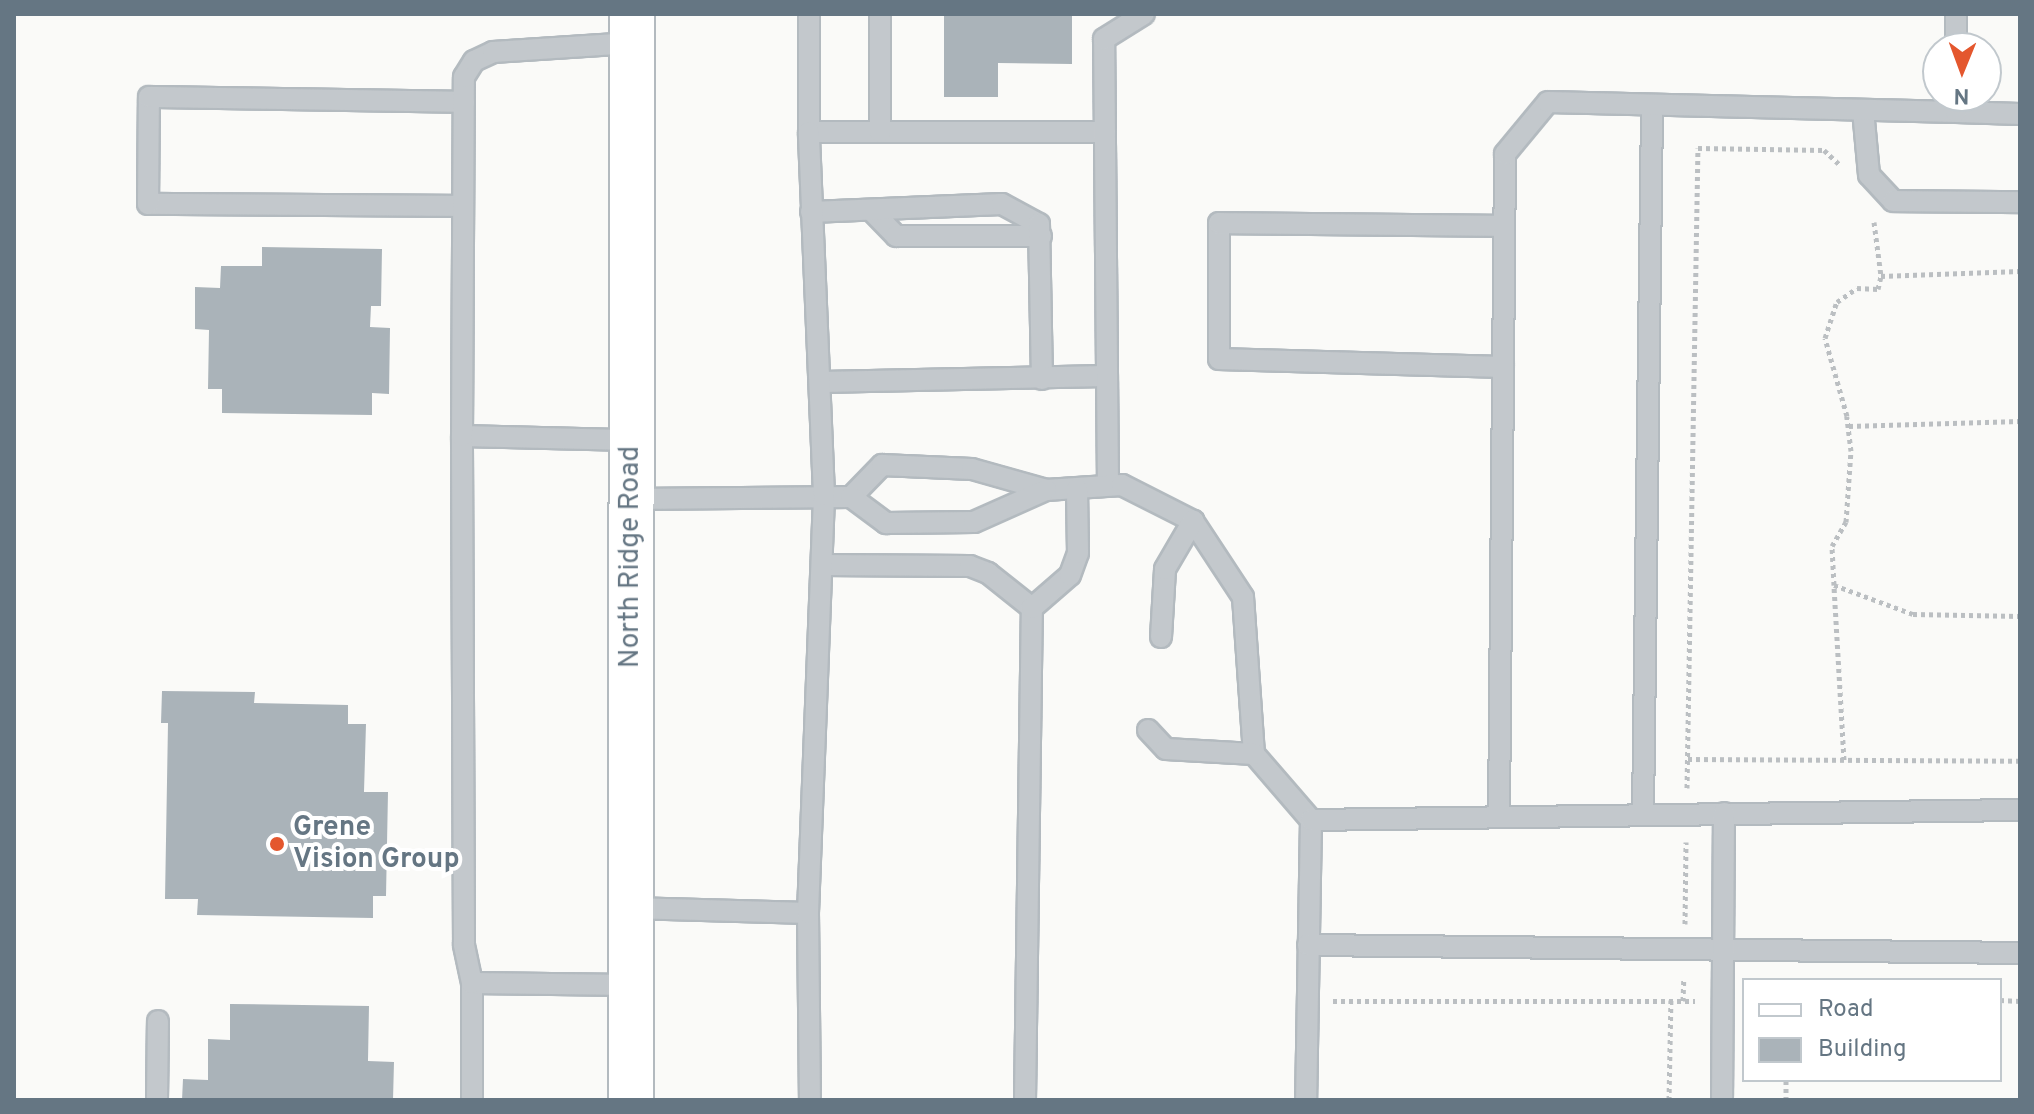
<!DOCTYPE html>
<style>
body{margin:0}
#map{position:relative;width:2034px;height:1114px;overflow:hidden;background:#fafaf8;font-family:Overpass,sans-serif}
div>[style]{position:absolute}
[style*='--x']{left:calc(var(--x)*1px);top:calc(var(--y)*1px);width:calc(var(--w)*1px);rotate:calc(var(--a)*1deg)}
.building>*{inset:0;background:#aab3b9}
.path>*{height:5px;margin-top:-2.5px;transform-origin:0;background:repeating-linear-gradient(90deg,#bbbfc2 0 4px,transparent 0 8px)}
.roads{filter:drop-shadow(2px 0 #b3babf) drop-shadow(-2px 0 #b3babf) drop-shadow(0 2px #b3babf) drop-shadow(0 -2px #b3babf)}
.service>*{height:20px;margin:-10px;padding:0 10px;transform-origin:10px;border-radius:10px;background:#c3c8cc}
.secondary>*{height:44px;margin:-22px;padding:0 22px;transform-origin:22px;border-radius:22px;background:#fff}
.dots>*{width:22px;height:22px;translate:-50% -50%;box-sizing:border-box;border:4px solid #fff;border-radius:50%}
span{translate:-50% -50%;white-space:nowrap;text-align:center;line-height:1.15;-webkit-text-stroke:8px #fff;paint-order:stroke}
.street-label{font-size:28px;color:#657683}
.poi-label{font-size:28px;color:#657683;font-weight:700}
.left{translate:0 -50%;text-align:left}
.frame{position:absolute;inset:0;border:16px solid #657683;pointer-events:none}
.legend{position:absolute;left:1742px;top:978px;width:260px;height:104px;box-sizing:border-box;background:#fff;border:2px solid #c1c8cd;margin:0;padding:10px 14px;list-style:none;font-size:24px;color:#657683}
.legend li{display:flex;align-items:center;gap:16px;height:40px}
.legend b{width:40px;border:2px solid #c1c8cd}
.north{position:absolute;left:1922px;top:32px;width:80px;height:80px;box-sizing:border-box;background:#fff;border:2px solid #c1c8cd;border-radius:50%;rotate:181deg;font-size:22px;font-weight:700;line-height:32px;text-align:center;color:#657683}
.north::after{content:'';display:block;margin:auto;width:28px;height:36px;background:#e4572e;clip-path:polygon(50% 0,100% 100%,50% 72%,0 100%)}
</style>
<div id="map">
<div class="building">
<i style="clip-path:polygon(944px 14px,1072px 14px,1072px 64px,998px 63px,998px 97px,944px 97px)"></i>
<i style="clip-path:polygon(262px 247px,382px 249px,381px 306px,371px 306px,370px 327px,390px 328px,389px 394px,372px 393px,372px 415px,222px 413px,222px 389px,208px 389px,209px 330px,195px 329px,195px 287px,220px 288px,221px 266px,262px 266px)"></i>
<i style="clip-path:polygon(162px 691px,255px 692px,254px 703px,348px 705px,348px 724px,366px 724px,364px 792px,388px 792px,386px 896px,373px 896px,373px 918px,197px 915px,198px 899px,165px 899px,168px 723px,161px 723px)"></i>
<i style="clip-path:polygon(230px 1004px,369px 1006px,368px 1061px,394px 1062px,393px 1100px,182px 1100px,183px 1079px,208px 1080px,208px 1039px,230px 1040px)"></i>
</div>
<div class="path">
<i style="--x:1874;--y:222;--w:54;--a:82.6"></i>
<i style="--x:1881;--y:276;--w:139;--a:-2.1"></i>
<i style="--x:1849;--y:426;--w:171;--a:-1.7"></i>
<i style="--x:1834;--y:585;--w:39;--a:-93"></i>
<i style="--x:1832;--y:546;--w:28;--a:-60"></i>
<i style="--x:1846;--y:522;--w:71;--a:-86"></i>
<i style="--x:1851;--y:451;--w:35;--a:-97"></i>
<i style="--x:1847;--y:416;--w:81;--a:-105.8"></i>
<i style="--x:1825;--y:338;--w:38;--a:-72"></i>
<i style="--x:1837;--y:302;--w:24;--a:-35"></i>
<i style="--x:1857;--y:288;--w:21;--a:3"></i>
<i style="--x:1878;--y:289;--w:13;--a:-77"></i>
<i style="--x:1688;--y:759;--w:332;--a:0.3"></i>
<i style="--x:1844;--y:760;--w:175;--a:-93.3"></i>
<i style="--x:1834;--y:585;--w:84;--a:20.2"></i>
<i style="--x:1913;--y:614;--w:107;--a:1.1"></i>
<i style="--x:1687;--y:788;--w:640;--a:-89.02"></i>
<i style="--x:1698;--y:148;--w:126;--a:0.9"></i>
<i style="--x:1824;--y:150;--w:21;--a:43"></i>
<i style="--x:1685;--y:924;--w:82;--a:-89.3"></i>
<i style="--x:2000;--y:1000;--w:20;--a:3"></i>
<i style="--x:1333;--y:1001;--w:362;--a:0"></i>
<i style="--x:1683;--y:1001;--w:23;--a:-88"></i>
<i style="--x:1669;--y:1100;--w:100;--a:-88.9"></i>
<i style="--x:1786;--y:1100;--w:20;--a:-90"></i>
</div>
<div class="roads">
<div class="service">
<i style="--x:809;--y:14;--w:118;--a:90"></i>
<i style="--x:809;--y:132;--w:296;--a:0"></i>
<i style="--x:1956;--y:14;--w:34;--a:90"></i>
<i style="--x:1863;--y:110;--w:65;--a:84.7"></i>
<i style="--x:1869;--y:175;--w:35;--a:47"></i>
<i style="--x:1893;--y:201;--w:127;--a:0.5"></i>
<i style="--x:1956;--y:112;--w:64;--a:1.8"></i>
<i style="--x:880;--y:132;--w:118;--a:-90"></i>
<i style="--x:463;--y:206;--w:315;--a:-179.6"></i>
<i style="--x:148;--y:204;--w:107;--a:-89.5"></i>
<i style="--x:149;--y:97;--w:315;--a:0.9"></i>
<i style="--x:872;--y:211;--w:35;--a:46"></i>
<i style="--x:896;--y:236;--w:145;--a:0"></i>
<i style="--x:811;--y:212;--w:191;--a:-2.4"></i>
<i style="--x:1002;--y:204;--w:42;--a:28.4"></i>
<i style="--x:1039;--y:224;--w:155;--a:88.9"></i>
<i style="--x:1503;--y:367;--w:284;--a:-178.4"></i>
<i style="--x:1219;--y:359;--w:136;--a:-90"></i>
<i style="--x:1219;--y:223;--w:285;--a:0.6"></i>
<i style="--x:820;--y:382;--w:287;--a:-1.2"></i>
<i style="--x:462;--y:436;--w:169;--a:1.4"></i>
<i style="--x:1108;--y:485;--w:446;--a:-90.5"></i>
<i style="--x:1104;--y:39;--w:47;--a:-32"></i>
<i style="--x:851;--y:497;--w:45;--a:-45.9"></i>
<i style="--x:882;--y:465;--w:90;--a:2.5"></i>
<i style="--x:972;--y:469;--w:77;--a:15.8"></i>
<i style="--x:1046;--y:490;--w:76;--a:-3.8"></i>
<i style="--x:1122;--y:485;--w:80;--a:26.9"></i>
<i style="--x:1193;--y:521;--w:91;--a:56.7"></i>
<i style="--x:1243;--y:597;--w:157;--a:86"></i>
<i style="--x:1254;--y:754;--w:87;--a:49.2"></i>
<i style="--x:1311;--y:820;--w:280;--a:91"></i>
<i style="--x:631;--y:499;--w:220;--a:-0.5"></i>
<i style="--x:851;--y:497;--w:44;--a:36.6"></i>
<i style="--x:886;--y:523;--w:88;--a:-0.7"></i>
<i style="--x:974;--y:522;--w:79;--a:-24"></i>
<i style="--x:822;--y:565;--w:148;--a:0.4"></i>
<i style="--x:970;--y:566;--w:19;--a:21"></i>
<i style="--x:988;--y:573;--w:56;--a:38.5"></i>
<i style="--x:1161;--y:637;--w:68;--a:-86.6"></i>
<i style="--x:1165;--y:569;--w:56;--a:-59.7"></i>
<i style="--x:1148;--y:730;--w:26;--a:47"></i>
<i style="--x:1166;--y:749;--w:88;--a:3.3"></i>
<i style="--x:1643;--y:815;--w:710;--a:-89.27"></i>
<i style="--x:1499;--y:817;--w:663;--a:-89.48"></i>
<i style="--x:1505;--y:154;--w:67;--a:-50.4"></i>
<i style="--x:1548;--y:102;--w:408;--a:1.4"></i>
<i style="--x:1956;--y:112;--w:16;--a:-90"></i>
<i style="--x:1311;--y:820;--w:709;--a:-0.81"></i>
<i style="--x:631;--y:908;--w:177;--a:1.6"></i>
<i style="--x:808;--y:913;--w:187;--a:89.4"></i>
<i style="--x:808;--y:913;--w:418;--a:-87.8"></i>
<i style="--x:824;--y:495;--w:363;--a:-92.4"></i>
<i style="--x:1308;--y:945;--w:712;--a:0.64"></i>
<i style="--x:472;--y:983;--w:117;--a:90"></i>
<i style="--x:631;--y:985;--w:159;--a:-179.3"></i>
<i style="--x:472;--y:983;--w:40;--a:-102"></i>
<i style="--x:464;--y:944;--w:508;--a:-90.23"></i>
<i style="--x:462;--y:436;--w:359;--a:-89.7"></i>
<i style="--x:464;--y:77;--w:19;--a:-58"></i>
<i style="--x:474;--y:61;--w:21;--a:-25"></i>
<i style="--x:493;--y:52;--w:139;--a:-3.7"></i>
<i style="--x:157;--y:1100;--w:79;--a:-89.3"></i>
<i style="--x:1025;--y:1100;--w:492;--a:-89.2"></i>
<i style="--x:1032;--y:608;--w:50;--a:-41"></i>
<i style="--x:1070;--y:575;--w:23;--a:-70"></i>
<i style="--x:1078;--y:553;--w:64;--a:-90.9"></i>
<i style="--x:1722;--y:1100;--w:287;--a:-89.6"></i>
</div>
<div class="secondary">
<i style="--x:631;--y:1100;--w:1086;--a:-89.95"></i>
</div>
</div>
<div class="dots">
<i style="left:277px;top:844px;background:#e4572e"></i>
</div>
<div class="street-label">
<span style="left:631px;top:557px;rotate:-90deg">North Ridge Road</span>
</div>
<div class="poi-label">
<span class="left" style="left:293px;top:844px">Grene<br>Vision Group</span>
</div>
<div class="frame"></div>
<ul class="legend">
<li><b style="height:10px;background:#fff"></b>Road</li>
<li><b style="height:22px;background:#aab3b9"></b>Building</li>
</ul>
<div class="north">N</div>
</div>
